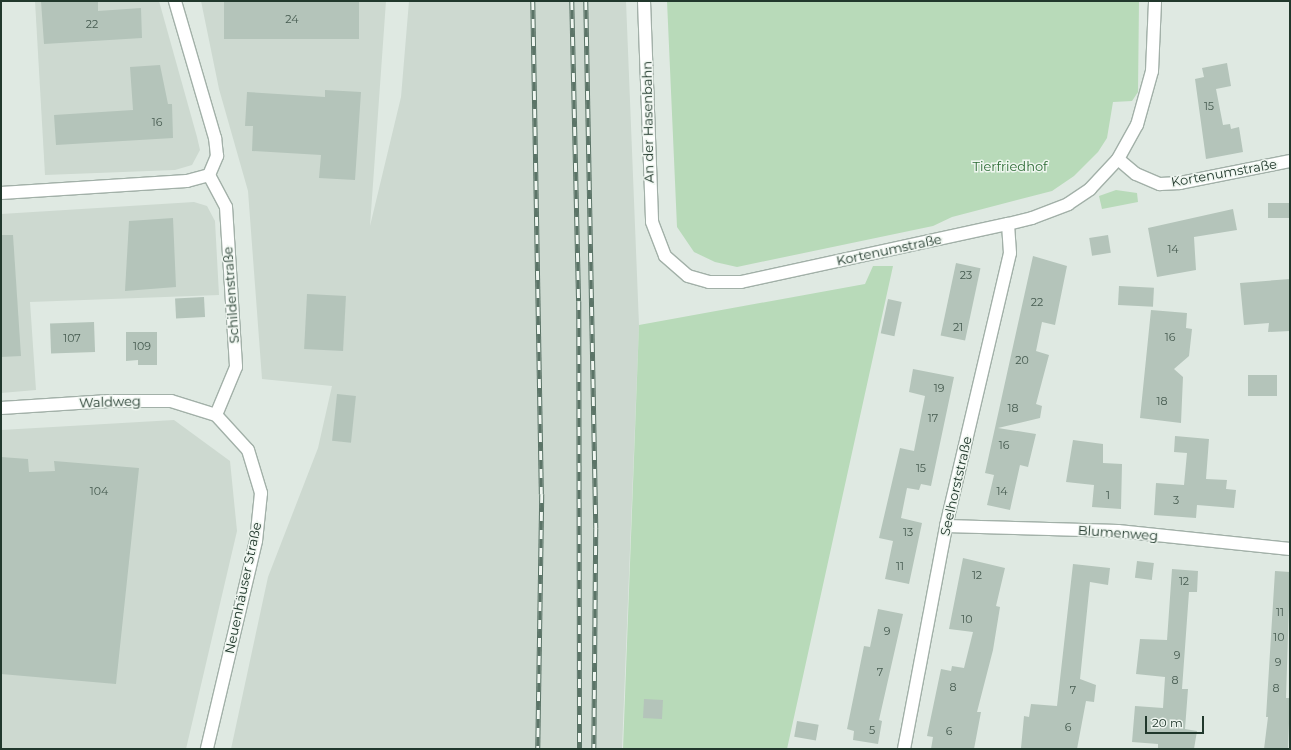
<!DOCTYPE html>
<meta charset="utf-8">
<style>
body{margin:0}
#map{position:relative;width:1291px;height:750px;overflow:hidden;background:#dfe9e2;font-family:Montserrat,sans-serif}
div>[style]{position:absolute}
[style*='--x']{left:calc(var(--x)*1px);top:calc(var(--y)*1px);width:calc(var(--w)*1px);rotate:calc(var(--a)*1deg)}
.built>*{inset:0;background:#cdd9d0}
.green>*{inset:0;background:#b8dab9}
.building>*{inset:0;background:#b4c4ba;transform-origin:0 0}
.roads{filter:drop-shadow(1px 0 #a2b0a8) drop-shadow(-1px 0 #a2b0a8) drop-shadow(0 1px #a2b0a8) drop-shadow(0 -1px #a2b0a8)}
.minor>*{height:12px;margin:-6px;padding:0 6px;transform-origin:6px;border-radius:6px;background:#fff}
.rail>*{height:4.5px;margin-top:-2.25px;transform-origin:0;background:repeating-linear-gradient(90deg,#eff6f0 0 9px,#5b7467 0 18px);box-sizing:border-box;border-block:1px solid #5b7467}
span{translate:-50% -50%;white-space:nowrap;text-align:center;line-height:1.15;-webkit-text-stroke:3px #eff6f0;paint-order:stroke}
.number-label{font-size:11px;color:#465b50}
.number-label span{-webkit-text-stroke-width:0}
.street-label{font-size:13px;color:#21382c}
.park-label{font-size:13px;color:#2d6c35}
.frame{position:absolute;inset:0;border:2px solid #21382c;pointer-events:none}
.scale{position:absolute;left:1145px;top:716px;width:59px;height:18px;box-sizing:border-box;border:2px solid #21382c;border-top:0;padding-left:5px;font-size:12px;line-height:14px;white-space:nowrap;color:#21382c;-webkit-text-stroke:3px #eff6f0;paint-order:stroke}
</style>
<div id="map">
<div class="built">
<i style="clip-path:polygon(35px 1px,159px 1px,197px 137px,200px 150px,192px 165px,175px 170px,45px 175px)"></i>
<i style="clip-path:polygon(201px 1px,386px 1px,370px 226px,401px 97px,409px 1px,626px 1px,639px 325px,622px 749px,231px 749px,268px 577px,318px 448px,332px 386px,262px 379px,248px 191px,219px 89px)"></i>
<i style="clip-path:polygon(194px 202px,207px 206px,215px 221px,219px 295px,30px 302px,36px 390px,1px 393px,1px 214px)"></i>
<i style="clip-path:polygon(174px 420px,230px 461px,237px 531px,186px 749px,1px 749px,1px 430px)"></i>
</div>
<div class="green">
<i style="clip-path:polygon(667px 1px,1139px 1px,1138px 92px,1132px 101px,1113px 102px,1107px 138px,1098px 152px,1074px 176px,1052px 191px,952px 217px,933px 226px,737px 267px,715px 262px,694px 252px,677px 227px)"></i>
<i style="clip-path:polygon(1116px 190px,1137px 193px,1138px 202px,1102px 209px,1099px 196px)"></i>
<i style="clip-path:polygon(873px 266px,893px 266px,787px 749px,623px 749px,639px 325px,865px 284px)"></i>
</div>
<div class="building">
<i style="clip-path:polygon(41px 1px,98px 1px,98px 11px,141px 8px,142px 38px,44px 44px)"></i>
<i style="left:224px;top:1px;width:135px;height:38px"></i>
<i style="clip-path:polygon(1227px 63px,1231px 86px,1216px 89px,1223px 125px,1230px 124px,1231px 129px,1239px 127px,1243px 152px,1206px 159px,1195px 79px,1204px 77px,1202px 68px)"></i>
<i style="clip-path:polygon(160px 65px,168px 104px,172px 104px,173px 138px,56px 145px,54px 115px,133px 110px,130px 67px)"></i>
<i style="clip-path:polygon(325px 90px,361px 92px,355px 180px,319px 178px,321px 155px,252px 151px,253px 126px,245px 126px,247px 92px,325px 97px)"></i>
<i style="left:1290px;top:203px;width:15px;height:22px;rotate:90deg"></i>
<i style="clip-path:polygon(1233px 209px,1237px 230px,1194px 237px,1196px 270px,1157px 277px,1148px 228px)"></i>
<i style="clip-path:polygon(173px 218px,176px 287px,125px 291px,129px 221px)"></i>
<i style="clip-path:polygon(1px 235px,13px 235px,21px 356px,1px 357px)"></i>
<i style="left:1108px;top:235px;width:18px;height:19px;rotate:81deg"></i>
<i style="clip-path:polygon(1033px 256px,1067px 266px,1055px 325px,1042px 322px,1036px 351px,1049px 355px,1036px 404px,1042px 406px,1040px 418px,998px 428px,1036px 434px,1028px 467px,1020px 465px,1010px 510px,987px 505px,994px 475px,985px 473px)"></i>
<i style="left:956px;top:263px;width:25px;height:74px;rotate:12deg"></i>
<i style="clip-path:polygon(1290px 279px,1290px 331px,1268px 332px,1269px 323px,1244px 325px,1240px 283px)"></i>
<i style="left:1119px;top:286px;width:35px;height:19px;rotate:3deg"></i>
<i style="left:307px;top:294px;width:39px;height:55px;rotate:3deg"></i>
<i style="left:204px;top:297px;width:20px;height:29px;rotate:87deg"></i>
<i style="left:888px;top:299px;width:14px;height:35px;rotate:12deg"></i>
<i style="clip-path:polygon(1151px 310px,1187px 313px,1186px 328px,1192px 329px,1189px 356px,1174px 369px,1183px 377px,1181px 423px,1140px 418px)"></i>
<i style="left:94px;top:322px;width:30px;height:44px;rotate:88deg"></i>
<i style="clip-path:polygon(126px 332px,157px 332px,157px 365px,138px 365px,138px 360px,126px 361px)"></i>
<i style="clip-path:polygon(913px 369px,954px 377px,931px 486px,921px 484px,919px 490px,907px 488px,901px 518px,922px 523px,909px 584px,885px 579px,893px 541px,879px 538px,900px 448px,914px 451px,925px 396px,909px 392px)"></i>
<i style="left:1248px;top:375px;width:29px;height:21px"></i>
<i style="left:337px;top:394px;width:19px;height:47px;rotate:6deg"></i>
<i style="clip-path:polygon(1175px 436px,1209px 439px,1206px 479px,1227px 480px,1226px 489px,1236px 490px,1234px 508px,1197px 505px,1196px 518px,1154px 515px,1156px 483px,1184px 485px,1187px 453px,1174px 452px)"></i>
<i style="clip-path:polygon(1073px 440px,1103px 444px,1103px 463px,1122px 464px,1121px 509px,1092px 507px,1094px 485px,1066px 482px)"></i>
<i style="clip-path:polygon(1px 457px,28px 459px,29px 472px,55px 471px,54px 461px,139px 468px,116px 684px,1px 674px)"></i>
<i style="clip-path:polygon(963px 558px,1005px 568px,996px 606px,1000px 607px,993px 650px,977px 712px,981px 712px,974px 749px,931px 749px,933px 737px,927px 736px,941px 669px,951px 671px,952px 666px,964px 668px,973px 632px,949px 629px)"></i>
<i style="left:1137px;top:561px;width:17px;height:17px;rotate:7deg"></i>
<i style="clip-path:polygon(1073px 564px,1110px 568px,1108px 585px,1090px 582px,1080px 679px,1096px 685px,1094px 702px,1086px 701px,1077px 749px,1021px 748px,1024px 716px,1029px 717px,1031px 704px,1057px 706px)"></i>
<i style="clip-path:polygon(1172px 569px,1198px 571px,1197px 592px,1189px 592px,1182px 689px,1188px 689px,1185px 729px,1197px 731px,1194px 749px,1158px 749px,1158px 744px,1132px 742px,1135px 706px,1163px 708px,1165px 677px,1136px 674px,1140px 639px,1167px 640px)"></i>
<i style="clip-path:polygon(1275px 571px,1290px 572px,1286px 698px,1290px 698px,1288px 749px,1264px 749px,1268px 717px,1266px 717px)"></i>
<i style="clip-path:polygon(878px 609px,903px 614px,879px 720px,882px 721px,878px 744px,853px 740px,854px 731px,847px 729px,864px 646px,870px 647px)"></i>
<i style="left:644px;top:699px;width:19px;height:19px;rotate:3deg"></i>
<i style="left:797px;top:721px;width:22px;height:16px;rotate:10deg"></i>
</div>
<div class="roads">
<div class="minor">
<i style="--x:644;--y:1;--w:221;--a:87.9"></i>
<i style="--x:652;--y:222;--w:36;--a:69"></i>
<i style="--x:665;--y:256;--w:30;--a:41"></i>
<i style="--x:688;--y:276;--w:22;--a:16"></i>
<i style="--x:709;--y:282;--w:32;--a:0"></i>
<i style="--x:741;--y:282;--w:273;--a:-12.3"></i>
<i style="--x:1008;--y:224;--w:25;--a:-14"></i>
<i style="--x:1032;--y:218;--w:39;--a:-21"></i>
<i style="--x:1068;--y:204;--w:27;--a:-34"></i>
<i style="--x:1090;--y:189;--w:41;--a:-47"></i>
<i style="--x:1118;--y:159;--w:39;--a:-61"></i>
<i style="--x:1137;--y:125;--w:56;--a:-74.5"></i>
<i style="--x:1152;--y:71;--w:70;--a:-87.5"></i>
<i style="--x:1118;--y:159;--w:23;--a:40"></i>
<i style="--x:1136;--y:174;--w:26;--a:23"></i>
<i style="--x:1160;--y:184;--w:20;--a:-3"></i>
<i style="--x:1180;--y:183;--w:112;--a:-11.3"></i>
<i style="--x:209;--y:175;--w:36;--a:62"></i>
<i style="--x:226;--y:207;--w:160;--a:86.4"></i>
<i style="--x:236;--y:367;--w:52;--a:112.6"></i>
<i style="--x:1;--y:193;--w:186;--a:-3.7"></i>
<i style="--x:187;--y:181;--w:23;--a:-15"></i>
<i style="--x:209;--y:175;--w:21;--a:-67"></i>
<i style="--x:217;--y:156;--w:18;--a:-96"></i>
<i style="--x:215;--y:138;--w:143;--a:-106.3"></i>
<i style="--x:1;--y:408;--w:108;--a:-3.7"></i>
<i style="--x:109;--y:401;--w:62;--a:0"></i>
<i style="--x:171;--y:401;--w:47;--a:17.3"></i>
<i style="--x:216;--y:415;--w:47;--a:47.6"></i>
<i style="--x:248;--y:450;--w:45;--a:73.2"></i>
<i style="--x:261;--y:493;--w:48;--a:95.9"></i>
<i style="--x:256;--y:541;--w:214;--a:103.3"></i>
<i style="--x:946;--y:526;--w:172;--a:1.7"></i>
<i style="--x:1118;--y:531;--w:173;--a:6"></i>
<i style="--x:904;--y:749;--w:227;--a:-79.3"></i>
<i style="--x:946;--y:526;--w:280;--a:-76.8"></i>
<i style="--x:1010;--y:253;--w:29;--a:-94"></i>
</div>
</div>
<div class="rail">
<i style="--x:533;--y:1;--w:493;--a:89"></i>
<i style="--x:542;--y:494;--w:255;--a:90.9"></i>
<i style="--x:572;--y:1;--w:300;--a:88.7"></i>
<i style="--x:579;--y:301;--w:448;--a:89.9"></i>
<i style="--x:586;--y:1;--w:527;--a:88.91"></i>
<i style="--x:596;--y:528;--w:221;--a:90.5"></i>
</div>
<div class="number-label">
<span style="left:292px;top:19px">24</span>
<span style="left:92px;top:24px">22</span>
<span style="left:1209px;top:106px">15</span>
<span style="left:157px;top:122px">16</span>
<span style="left:1173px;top:249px">14</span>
<span style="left:966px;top:275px">23</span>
<span style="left:1037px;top:302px">22</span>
<span style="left:958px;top:327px">21</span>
<span style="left:1170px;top:337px">16</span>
<span style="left:72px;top:338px">107</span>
<span style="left:142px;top:346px">109</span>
<span style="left:1022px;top:360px">20</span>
<span style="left:939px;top:388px">19</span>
<span style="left:1162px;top:401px">18</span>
<span style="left:1013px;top:408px">18</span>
<span style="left:933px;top:418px">17</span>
<span style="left:1004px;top:445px">16</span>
<span style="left:921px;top:468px">15</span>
<span style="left:99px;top:491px">104</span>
<span style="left:1002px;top:491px">14</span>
<span style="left:1108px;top:495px">1</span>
<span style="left:1176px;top:500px">3</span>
<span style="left:908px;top:532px">13</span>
<span style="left:900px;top:566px">11</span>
<span style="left:977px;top:575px">12</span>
<span style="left:1184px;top:581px">12</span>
<span style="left:1280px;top:612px">11</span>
<span style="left:967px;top:619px">10</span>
<span style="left:887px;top:631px">9</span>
<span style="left:1279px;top:637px">10</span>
<span style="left:1177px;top:655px">9</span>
<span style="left:1278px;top:662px">9</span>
<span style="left:880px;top:672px">7</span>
<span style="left:1175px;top:680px">8</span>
<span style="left:953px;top:687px">8</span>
<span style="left:1276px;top:688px">8</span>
<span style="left:1073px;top:690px">7</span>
<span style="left:1068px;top:727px">6</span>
<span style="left:872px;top:730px">5</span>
<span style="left:949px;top:731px">6</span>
</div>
<div class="street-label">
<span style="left:648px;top:122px;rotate:-91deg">An der Hasenbahn</span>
<span style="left:1224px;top:173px;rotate:-10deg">Kortenumstraße</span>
<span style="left:889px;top:250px;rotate:-12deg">Kortenumstraße</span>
<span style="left:231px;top:295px;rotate:-94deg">Schildenstraße</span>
<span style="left:110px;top:402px;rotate:-2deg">Waldweg</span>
<span style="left:956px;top:486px;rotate:-77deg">Seelhorststraße</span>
<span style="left:1118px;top:533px;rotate:4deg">Blumenweg</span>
<span style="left:243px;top:588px;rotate:-78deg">Neuenhäuser Straße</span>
</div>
<div class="park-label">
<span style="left:1010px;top:166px">Tierfriedhof</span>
</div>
<div class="frame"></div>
<div class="scale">20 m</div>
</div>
